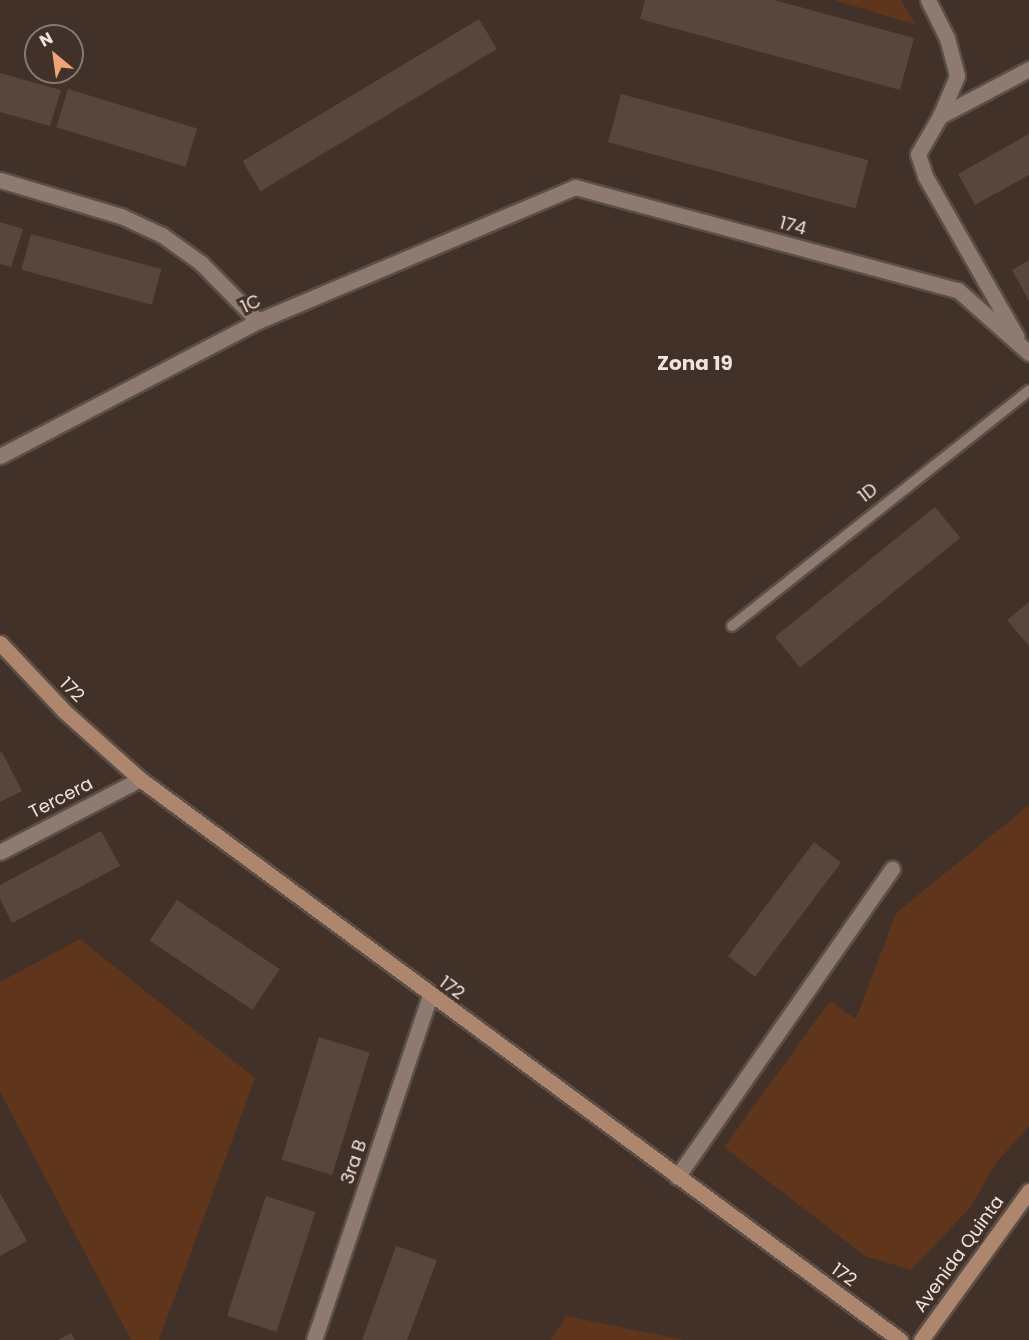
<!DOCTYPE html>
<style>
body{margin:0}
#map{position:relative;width:1029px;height:1340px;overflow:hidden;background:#413128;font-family:Poppins,sans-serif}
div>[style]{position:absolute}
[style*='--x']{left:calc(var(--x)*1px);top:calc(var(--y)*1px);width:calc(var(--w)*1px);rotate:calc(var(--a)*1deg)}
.green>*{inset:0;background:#5f351b}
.building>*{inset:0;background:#58463d;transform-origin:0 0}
.roads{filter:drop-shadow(2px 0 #5b4e46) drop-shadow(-2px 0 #5b4e46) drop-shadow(0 2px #5b4e46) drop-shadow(0 -2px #5b4e46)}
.lane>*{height:10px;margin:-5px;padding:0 5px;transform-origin:5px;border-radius:5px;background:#8e7a70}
.street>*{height:15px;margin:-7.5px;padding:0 7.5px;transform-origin:7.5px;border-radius:7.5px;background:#8e7a70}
.secondary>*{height:15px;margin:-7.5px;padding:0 7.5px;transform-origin:7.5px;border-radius:7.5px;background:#ae856d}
span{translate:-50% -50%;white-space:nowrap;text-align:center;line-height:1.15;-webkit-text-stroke:6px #413128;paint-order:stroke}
.street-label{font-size:18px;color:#efe4de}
.neighbourhood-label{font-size:20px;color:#efe4de;font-weight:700}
.north{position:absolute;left:24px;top:24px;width:60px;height:60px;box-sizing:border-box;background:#413128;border:2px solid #877971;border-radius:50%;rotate:331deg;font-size:16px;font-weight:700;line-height:24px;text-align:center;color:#efe4de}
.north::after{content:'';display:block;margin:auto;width:21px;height:27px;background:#efa377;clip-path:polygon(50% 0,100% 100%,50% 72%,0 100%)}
</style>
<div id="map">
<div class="green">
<i style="clip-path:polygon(834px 0,901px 0,916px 25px)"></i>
<i style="clip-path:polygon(1029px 805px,1029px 1126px,996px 1163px,970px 1208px,911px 1270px,865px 1256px,724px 1147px,830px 1001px,856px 1019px,896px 913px)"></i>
<i style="clip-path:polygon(80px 939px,255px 1078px,159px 1340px,131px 1340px,0 1092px,0 982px)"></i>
<i style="clip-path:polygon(566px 1316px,684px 1340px,551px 1340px)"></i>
</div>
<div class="building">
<i style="clip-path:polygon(645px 0,774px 0,914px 38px,900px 90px,640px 19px)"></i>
<i style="left:479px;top:19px;width:35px;height:276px;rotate:59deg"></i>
<i style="clip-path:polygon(0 73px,61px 90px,50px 126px,0 112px)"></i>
<i style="left:68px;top:89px;width:135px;height:40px;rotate:17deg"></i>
<i style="left:621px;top:94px;width:256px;height:50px;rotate:15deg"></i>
<i style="clip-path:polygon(1029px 134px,1029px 175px,975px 205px,958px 174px)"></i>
<i style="clip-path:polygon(0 222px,23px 229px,11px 267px,0 264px)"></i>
<i style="left:31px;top:234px;width:135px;height:37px;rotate:15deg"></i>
<i style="clip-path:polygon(1029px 260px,1029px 301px,1012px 270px)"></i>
<i style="left:935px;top:507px;width:40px;height:206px;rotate:51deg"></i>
<i style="clip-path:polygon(1029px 602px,1029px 646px,1007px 620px)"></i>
<i style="clip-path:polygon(2px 752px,22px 791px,0 802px,0 753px)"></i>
<i style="clip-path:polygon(101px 831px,120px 866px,12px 923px,0 899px,0 885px)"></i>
<i style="left:814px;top:842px;width:34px;height:143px;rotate:37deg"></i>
<i style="left:177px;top:900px;width:124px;height:49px;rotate:34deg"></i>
<i style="left:319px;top:1037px;width:53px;height:128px;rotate:17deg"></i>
<i style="clip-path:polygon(0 1193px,27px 1241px,0 1256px)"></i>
<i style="left:266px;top:1196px;width:52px;height:126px;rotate:18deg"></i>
<i style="clip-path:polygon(396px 1246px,437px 1260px,407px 1340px,362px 1340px)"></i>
<i style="clip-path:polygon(71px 1333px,75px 1340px,58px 1340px)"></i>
</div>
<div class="roads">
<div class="lane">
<i style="--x:732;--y:626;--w:379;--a:-38.4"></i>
</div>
<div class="street">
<i style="--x:928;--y:0;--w:42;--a:63.4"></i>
<i style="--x:947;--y:38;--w:39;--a:75"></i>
<i style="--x:957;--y:76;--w:43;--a:113"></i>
<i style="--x:940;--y:116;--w:44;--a:120.1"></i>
<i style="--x:918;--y:154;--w:23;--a:72"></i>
<i style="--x:925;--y:176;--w:185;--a:60.3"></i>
<i style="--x:940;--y:116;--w:101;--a:-27.8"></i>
<i style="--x:0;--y:180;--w:126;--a:16.6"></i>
<i style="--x:121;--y:216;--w:45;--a:24.9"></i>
<i style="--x:162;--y:235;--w:48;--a:35.7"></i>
<i style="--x:201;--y:263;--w:81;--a:45.5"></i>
<i style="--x:0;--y:456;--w:291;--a:-27.6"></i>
<i style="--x:258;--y:321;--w:344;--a:-22.9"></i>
<i style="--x:575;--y:187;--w:397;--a:15.1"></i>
<i style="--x:958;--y:290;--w:95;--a:41.6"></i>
<i style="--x:0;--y:852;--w:158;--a:-27.5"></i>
<i style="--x:677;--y:1177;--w:376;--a:-55.1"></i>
<i style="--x:314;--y:1340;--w:363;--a:-71.4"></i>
</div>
<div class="secondary">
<i style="--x:0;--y:643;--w:93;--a:46.7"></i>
<i style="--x:64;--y:711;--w:102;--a:41.8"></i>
<i style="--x:140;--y:779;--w:945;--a:36.43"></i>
<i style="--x:921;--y:1340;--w:184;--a:-54.1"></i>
</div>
</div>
<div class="street-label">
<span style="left:793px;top:226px;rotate:15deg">174</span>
<span style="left:251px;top:304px;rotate:-25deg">1C</span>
<span style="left:868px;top:493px;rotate:-38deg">1D</span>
<span style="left:72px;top:690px;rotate:45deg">172</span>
<span style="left:61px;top:798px;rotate:-27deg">Tercera</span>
<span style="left:452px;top:988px;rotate:36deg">172</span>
<span style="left:354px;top:1162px;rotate:-71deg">3ra B</span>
<span style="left:959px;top:1254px;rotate:-54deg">Avenida Quinta</span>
<span style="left:844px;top:1275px;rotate:36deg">172</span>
</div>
<div class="neighbourhood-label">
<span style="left:695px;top:363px">Zona 19</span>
</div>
<div class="north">N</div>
</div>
